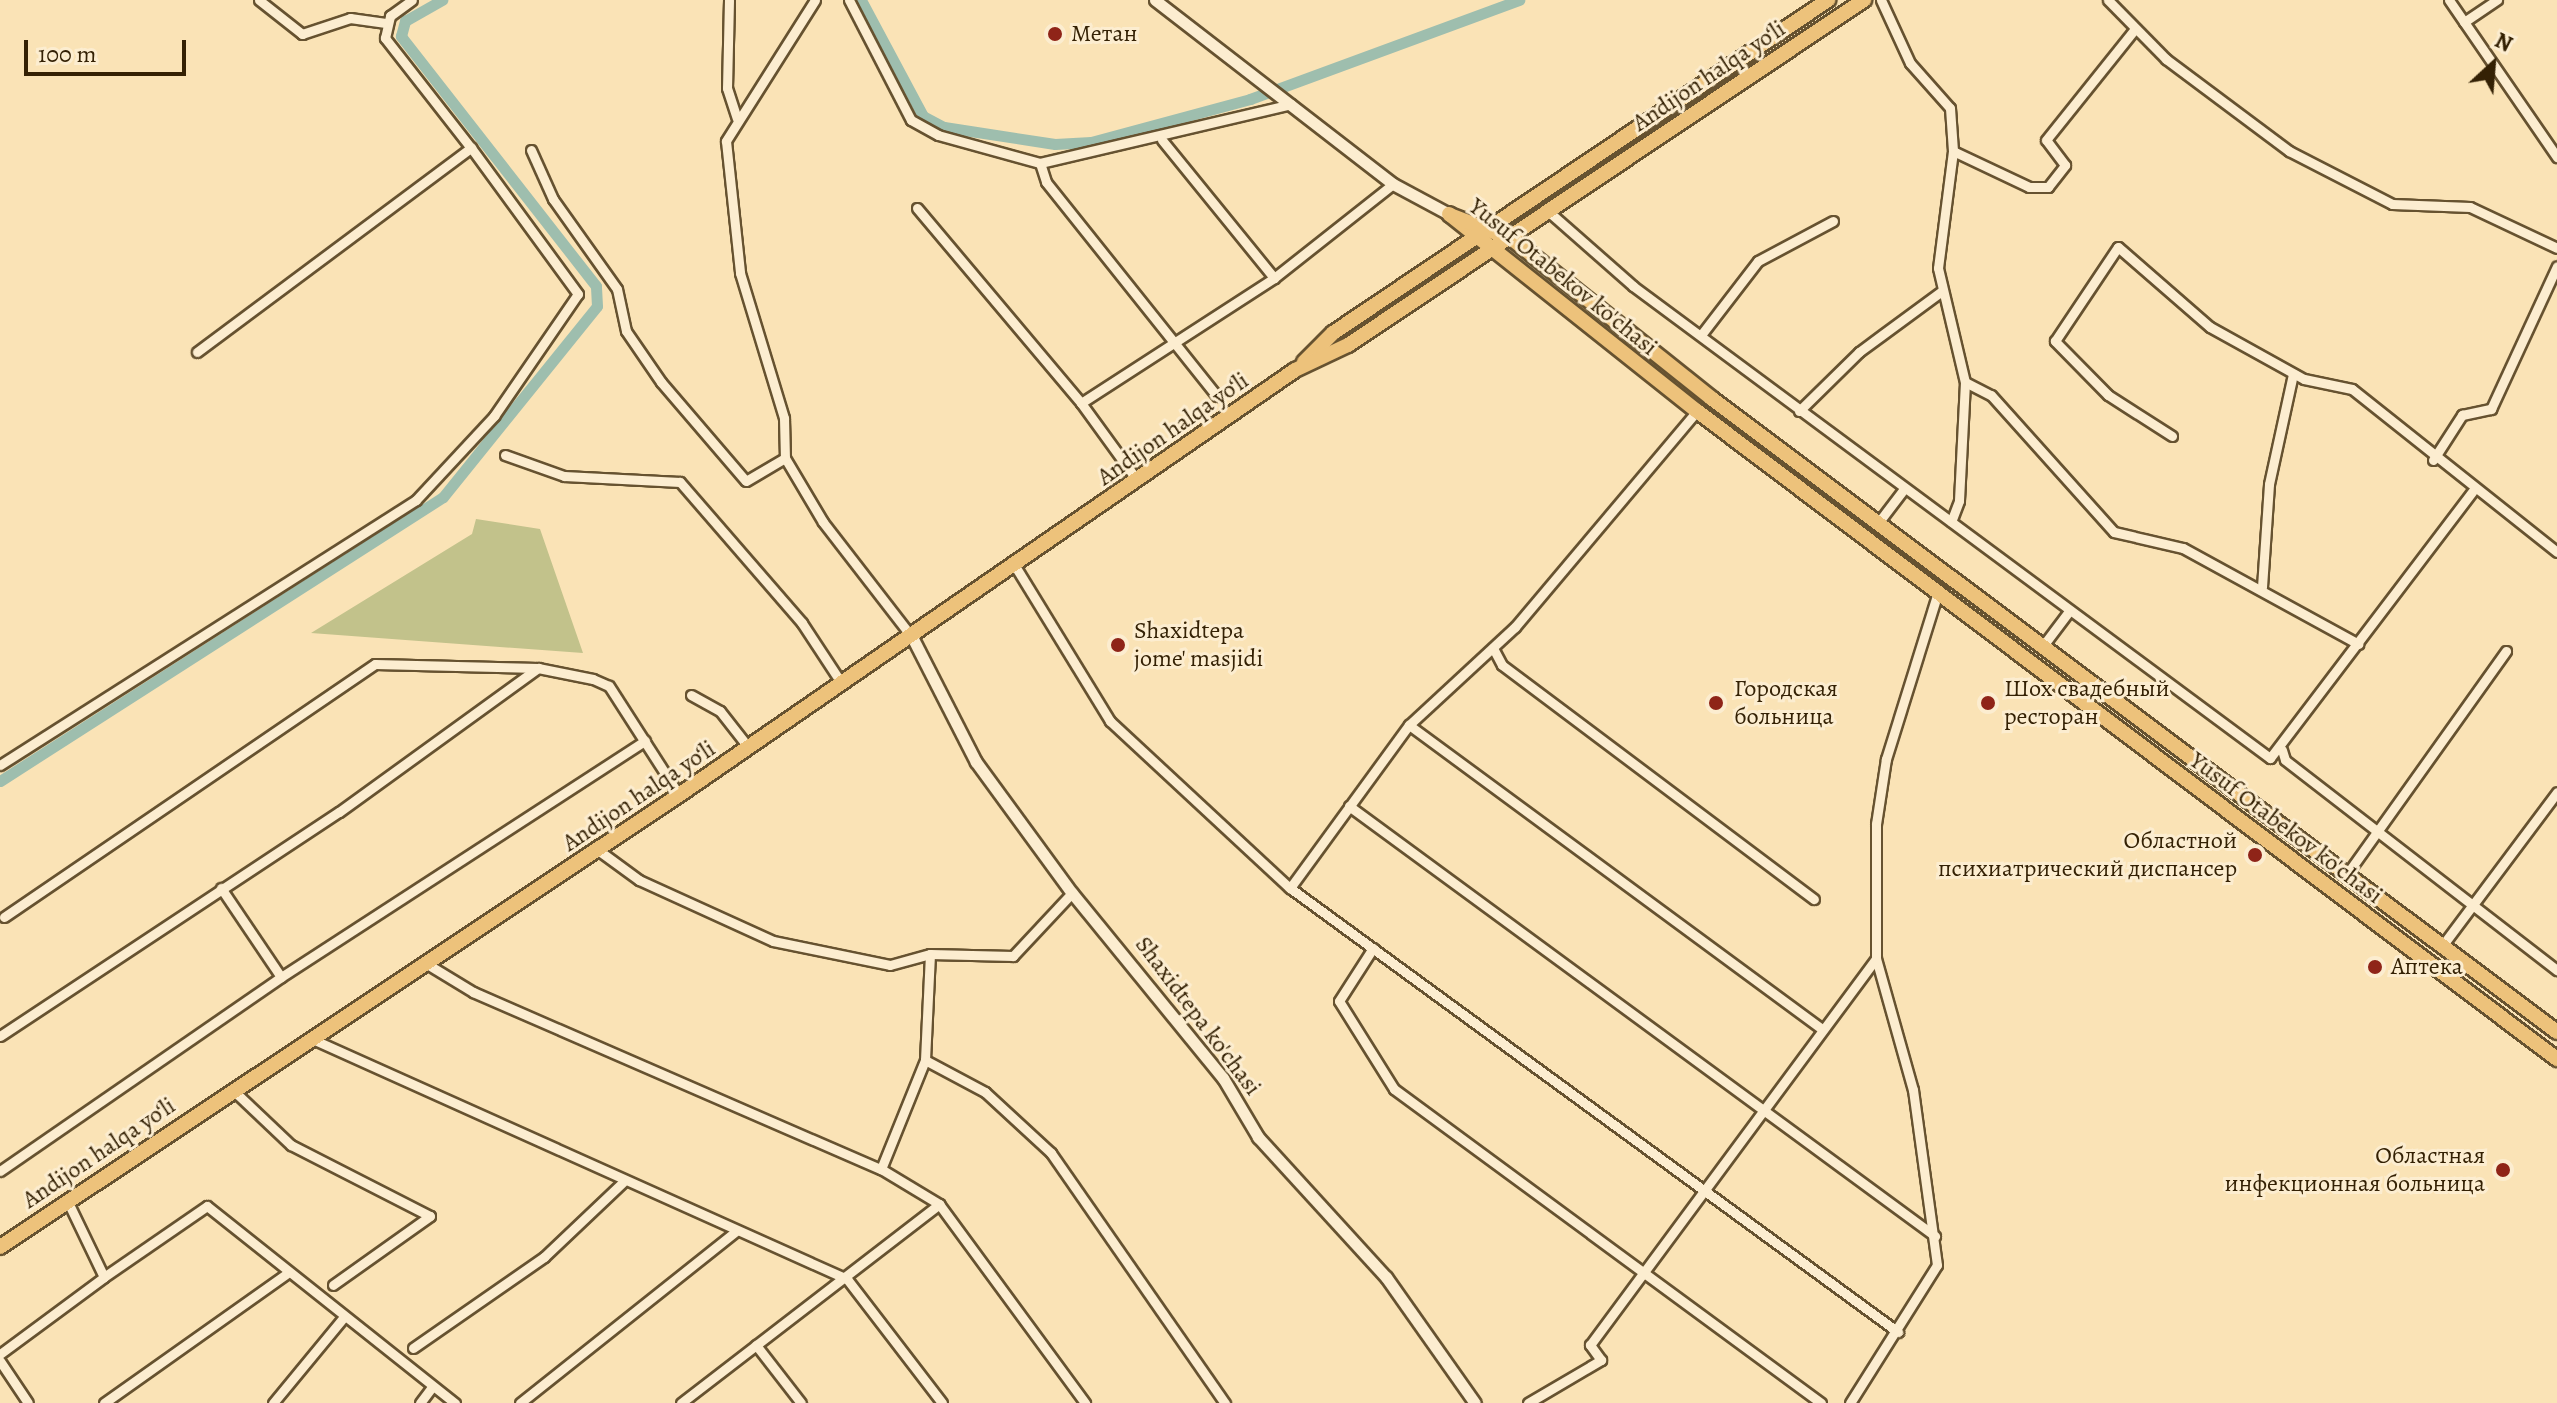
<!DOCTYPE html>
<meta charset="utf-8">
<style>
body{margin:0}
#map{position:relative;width:2557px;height:1403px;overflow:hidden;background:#fae3b6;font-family:Alegreya,serif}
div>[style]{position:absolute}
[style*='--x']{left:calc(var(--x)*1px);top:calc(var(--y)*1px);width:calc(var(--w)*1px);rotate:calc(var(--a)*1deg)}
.green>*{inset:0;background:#c2c28b}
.canal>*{height:11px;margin:-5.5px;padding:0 5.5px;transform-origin:5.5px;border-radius:5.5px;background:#9ebeae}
.roads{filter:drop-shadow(2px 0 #665230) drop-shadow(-2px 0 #665230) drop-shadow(0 2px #665230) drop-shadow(0 -2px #665230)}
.minor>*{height:9px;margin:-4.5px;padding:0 4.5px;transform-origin:4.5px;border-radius:4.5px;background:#fcedd0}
.tertiary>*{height:11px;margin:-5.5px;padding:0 5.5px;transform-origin:5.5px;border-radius:5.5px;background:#fcedd0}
.primary>*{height:14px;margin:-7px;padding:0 7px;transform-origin:7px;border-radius:7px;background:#edc27b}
.trunk>*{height:14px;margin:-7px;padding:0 7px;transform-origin:7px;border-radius:7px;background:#edc27b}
.dots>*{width:22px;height:22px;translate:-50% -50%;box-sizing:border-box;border:4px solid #fcedd0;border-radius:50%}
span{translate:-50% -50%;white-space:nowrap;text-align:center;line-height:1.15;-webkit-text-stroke:6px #fcedd0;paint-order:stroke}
.poi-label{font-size:24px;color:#342104}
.left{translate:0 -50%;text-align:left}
.right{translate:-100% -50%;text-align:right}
.street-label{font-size:24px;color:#342104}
.north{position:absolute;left:2453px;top:24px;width:80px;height:80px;-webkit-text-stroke:6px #fcedd0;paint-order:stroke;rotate:26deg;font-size:22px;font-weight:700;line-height:32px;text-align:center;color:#342104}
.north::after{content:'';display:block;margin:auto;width:28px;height:36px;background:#342104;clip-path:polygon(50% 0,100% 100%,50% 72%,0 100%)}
.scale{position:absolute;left:24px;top:40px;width:162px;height:36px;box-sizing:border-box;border:4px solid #342104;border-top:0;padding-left:10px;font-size:24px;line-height:28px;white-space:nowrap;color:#342104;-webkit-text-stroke:6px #fcedd0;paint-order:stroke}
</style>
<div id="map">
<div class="green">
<i style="clip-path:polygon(476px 519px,540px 529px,583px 653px,311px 633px,472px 534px)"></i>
</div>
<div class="canal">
<i style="--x:861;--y:0;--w:132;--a:61.9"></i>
<i style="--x:923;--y:116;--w:24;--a:28"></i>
<i style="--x:944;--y:127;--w:112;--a:8.7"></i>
<i style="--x:1055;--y:144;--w:36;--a:-3"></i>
<i style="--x:1091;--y:142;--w:165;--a:-15.1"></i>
<i style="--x:1250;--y:99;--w:287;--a:-20.2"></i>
<i style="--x:0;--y:781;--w:526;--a:-32.66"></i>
<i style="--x:443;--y:497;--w:245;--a:-51.1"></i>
<i style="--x:597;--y:306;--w:20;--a:-93"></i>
<i style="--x:596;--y:286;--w:317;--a:-128"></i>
<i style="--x:401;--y:36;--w:16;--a:-75"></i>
<i style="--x:405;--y:21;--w:43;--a:-29.6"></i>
</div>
<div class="roads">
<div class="minor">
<i style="--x:259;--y:0;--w:55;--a:38.3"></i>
<i style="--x:302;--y:34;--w:51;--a:-18.4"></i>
<i style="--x:350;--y:18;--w:36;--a:8"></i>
<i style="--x:729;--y:0;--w:88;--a:91.3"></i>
<i style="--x:727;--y:88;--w:32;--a:72"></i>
<i style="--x:815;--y:0;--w:167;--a:122.3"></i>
<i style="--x:726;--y:141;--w:133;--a:83.9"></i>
<i style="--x:740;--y:273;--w:152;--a:73.1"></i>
<i style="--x:784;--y:418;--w:40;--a:88.6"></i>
<i style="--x:785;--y:458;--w:74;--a:59.3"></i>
<i style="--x:823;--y:522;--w:145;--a:52.3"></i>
<i style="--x:849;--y:0;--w:135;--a:62.7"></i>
<i style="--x:911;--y:120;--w:31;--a:29"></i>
<i style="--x:938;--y:135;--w:106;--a:15.4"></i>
<i style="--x:1040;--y:163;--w:258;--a:-13.2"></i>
<i style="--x:1881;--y:0;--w:69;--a:65.3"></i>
<i style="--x:1910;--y:63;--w:60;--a:48.4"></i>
<i style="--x:1950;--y:108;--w:43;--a:86"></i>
<i style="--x:1953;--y:151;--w:118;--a:97.3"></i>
<i style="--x:1938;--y:268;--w:117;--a:76.7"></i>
<i style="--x:1965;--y:382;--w:119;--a:92.9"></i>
<i style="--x:1959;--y:501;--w:22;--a:111"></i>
<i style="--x:2108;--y:0;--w:83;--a:45.5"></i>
<i style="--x:2166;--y:59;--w:154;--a:36.8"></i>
<i style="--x:2289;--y:151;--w:116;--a:27.2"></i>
<i style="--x:2392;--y:204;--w:78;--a:2.2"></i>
<i style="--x:2470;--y:207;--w:96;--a:25.2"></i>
<i style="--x:2449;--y:0;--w:191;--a:55.5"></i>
<i style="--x:2464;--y:22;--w:40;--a:-34"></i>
<i style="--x:1162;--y:140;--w:178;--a:50.9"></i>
<i style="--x:531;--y:150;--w:54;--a:65.8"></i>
<i style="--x:553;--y:199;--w:110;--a:54.6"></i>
<i style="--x:617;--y:289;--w:43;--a:77.9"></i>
<i style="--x:626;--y:331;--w:62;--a:55.5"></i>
<i style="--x:661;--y:382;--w:130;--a:49.4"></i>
<i style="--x:746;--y:481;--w:45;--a:-30.5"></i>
<i style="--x:1953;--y:151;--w:84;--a:25.3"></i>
<i style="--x:2029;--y:187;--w:19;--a:0"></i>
<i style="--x:2048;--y:187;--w:28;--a:-52"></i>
<i style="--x:2065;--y:165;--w:31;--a:-127"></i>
<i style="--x:2046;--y:140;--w:142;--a:-51.3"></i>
<i style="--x:1040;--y:163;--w:20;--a:72"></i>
<i style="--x:1046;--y:182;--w:274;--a:51.4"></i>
<i style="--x:917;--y:208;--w:255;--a:49.9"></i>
<i style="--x:1548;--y:211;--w:113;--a:41.4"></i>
<i style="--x:1633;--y:286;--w:793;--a:36.54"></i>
<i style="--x:2270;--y:758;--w:335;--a:-52.8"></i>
<i style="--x:1701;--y:335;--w:93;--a:-52.4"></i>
<i style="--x:1758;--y:261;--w:85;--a:-28.1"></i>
<i style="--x:197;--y:352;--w:342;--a:-36.7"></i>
<i style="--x:471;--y:148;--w:140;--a:-128"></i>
<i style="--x:385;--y:38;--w:23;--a:-77"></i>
<i style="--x:390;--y:16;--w:27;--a:-36"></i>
<i style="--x:1965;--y:382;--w:29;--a:27"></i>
<i style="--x:1991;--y:395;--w:184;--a:48.1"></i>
<i style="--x:2114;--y:532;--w:71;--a:13.1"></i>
<i style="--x:2183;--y:548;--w:200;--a:28.7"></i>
<i style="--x:1799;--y:411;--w:84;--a:-44.5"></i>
<i style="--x:1859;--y:352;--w:104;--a:-36.4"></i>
<i style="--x:2172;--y:436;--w:76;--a:-147.4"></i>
<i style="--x:2108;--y:395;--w:76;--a:-134.5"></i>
<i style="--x:2055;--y:341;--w:113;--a:-56.2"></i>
<i style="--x:2118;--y:247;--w:122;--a:41"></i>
<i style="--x:2210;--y:327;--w:107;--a:29"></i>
<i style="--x:2304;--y:379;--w:49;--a:11.8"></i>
<i style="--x:2352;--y:389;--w:262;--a:38.5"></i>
<i style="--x:505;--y:455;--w:63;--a:19.6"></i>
<i style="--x:564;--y:476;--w:116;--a:3"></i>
<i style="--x:680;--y:482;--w:186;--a:49.1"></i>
<i style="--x:802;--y:623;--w:73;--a:56.7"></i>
<i style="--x:2433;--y:460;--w:54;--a:-57.2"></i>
<i style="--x:2462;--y:415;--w:30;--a:-12"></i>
<i style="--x:2491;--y:409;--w:157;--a:-65.2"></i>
<i style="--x:1137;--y:480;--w:95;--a:-126"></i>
<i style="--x:1081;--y:403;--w:230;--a:-32.9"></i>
<i style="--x:1274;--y:278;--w:152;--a:-38.3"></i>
<i style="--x:1878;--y:523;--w:43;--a:-52.6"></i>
<i style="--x:1015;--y:566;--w:182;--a:58.5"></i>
<i style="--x:1110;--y:721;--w:246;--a:42.9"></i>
<i style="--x:1290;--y:888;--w:753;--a:36.14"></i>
<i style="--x:2262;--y:587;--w:103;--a:-86.1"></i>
<i style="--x:2269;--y:484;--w:113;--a:-77.7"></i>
<i style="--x:2042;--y:647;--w:46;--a:-52.9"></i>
<i style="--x:1493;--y:648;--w:19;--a:62"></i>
<i style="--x:1502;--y:665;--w:390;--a:36.9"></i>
<i style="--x:691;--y:695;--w:33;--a:29"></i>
<i style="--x:720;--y:711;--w:47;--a:51.9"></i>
<i style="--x:1409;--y:725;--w:513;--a:36.36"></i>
<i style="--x:2282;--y:750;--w:10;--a:73"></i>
<i style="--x:2285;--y:760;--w:344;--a:37.7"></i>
<i style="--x:0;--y:765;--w:493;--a:-32.5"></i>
<i style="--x:416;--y:500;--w:115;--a:-47.1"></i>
<i style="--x:494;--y:416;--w:148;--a:-55.5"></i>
<i style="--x:578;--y:294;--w:181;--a:-126.2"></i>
<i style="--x:1349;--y:806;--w:727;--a:36.27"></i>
<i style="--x:598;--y:850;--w:51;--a:36.2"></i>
<i style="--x:639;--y:880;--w:147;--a:24.5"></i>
<i style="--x:773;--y:941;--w:119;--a:11.6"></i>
<i style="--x:890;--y:965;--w:41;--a:-15.4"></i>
<i style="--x:930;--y:954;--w:83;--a:1.4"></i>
<i style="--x:1013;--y:956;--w:86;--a:-46.9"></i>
<i style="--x:2347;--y:874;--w:274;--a:-54.5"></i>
<i style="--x:221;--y:888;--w:107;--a:56"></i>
<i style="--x:1290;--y:888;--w:202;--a:-53.9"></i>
<i style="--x:1409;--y:725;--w:144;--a:-42.8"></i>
<i style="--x:1515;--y:627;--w:282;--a:-49.9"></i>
<i style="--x:4;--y:917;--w:449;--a:-34.3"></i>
<i style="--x:375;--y:664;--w:163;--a:1.4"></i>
<i style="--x:538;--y:668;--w:56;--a:11.3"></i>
<i style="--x:593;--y:679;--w:17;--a:24"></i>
<i style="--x:609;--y:686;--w:130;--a:57.3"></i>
<i style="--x:2442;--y:946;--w:192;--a:-53.2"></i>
<i style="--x:1373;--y:948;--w:63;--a:122.7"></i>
<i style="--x:1339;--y:1001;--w:104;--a:58"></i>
<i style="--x:1394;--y:1089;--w:530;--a:36.33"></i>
<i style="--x:427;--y:964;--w:54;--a:31.3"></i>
<i style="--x:473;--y:992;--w:445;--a:23.5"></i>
<i style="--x:881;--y:1169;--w:68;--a:31.1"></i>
<i style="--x:939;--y:1204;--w:247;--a:53.7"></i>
<i style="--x:0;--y:1036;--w:406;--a:-33.5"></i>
<i style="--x:339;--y:812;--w:246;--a:-35.9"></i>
<i style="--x:310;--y:1038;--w:589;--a:24.17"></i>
<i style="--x:847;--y:1279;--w:156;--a:52.5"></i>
<i style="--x:925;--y:1060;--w:106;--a:-87.3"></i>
<i style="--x:233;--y:1090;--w:80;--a:43.5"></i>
<i style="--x:291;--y:1145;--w:156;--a:27.1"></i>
<i style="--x:430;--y:1216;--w:119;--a:144.6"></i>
<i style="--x:881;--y:1169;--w:118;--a:-68"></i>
<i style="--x:925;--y:1060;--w:68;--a:28.1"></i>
<i style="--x:985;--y:1092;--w:90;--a:42.7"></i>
<i style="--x:1051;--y:1153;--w:305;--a:55.2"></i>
<i style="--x:0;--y:1171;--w:341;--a:-34.6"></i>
<i style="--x:281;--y:977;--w:434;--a:-33"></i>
<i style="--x:104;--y:1277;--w:125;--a:-34.6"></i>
<i style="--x:207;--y:1206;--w:317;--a:38.5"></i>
<i style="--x:756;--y:1345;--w:73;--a:52.2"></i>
<i style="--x:413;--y:1348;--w:160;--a:-34.8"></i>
<i style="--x:544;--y:1257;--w:109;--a:-43.5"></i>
<i style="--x:0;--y:1354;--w:129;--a:-36.5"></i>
<i style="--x:104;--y:1277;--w:85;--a:-115.7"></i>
<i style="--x:0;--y:1361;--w:50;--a:56.3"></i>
<i style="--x:104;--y:1403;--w:223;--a:-35.3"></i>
<i style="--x:273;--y:1403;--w:110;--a:-50.5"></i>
<i style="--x:420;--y:1403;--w:20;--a:-53"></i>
<i style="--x:520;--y:1403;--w:275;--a:-38.5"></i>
<i style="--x:681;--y:1403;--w:326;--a:-37.6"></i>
<i style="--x:1528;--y:1403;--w:85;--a:-30.5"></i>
<i style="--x:1601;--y:1360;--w:19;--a:-126"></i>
<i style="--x:1590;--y:1345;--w:481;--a:-53.5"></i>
<i style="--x:1876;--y:958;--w:134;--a:-90"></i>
<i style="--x:1876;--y:824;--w:66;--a:-81.3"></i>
<i style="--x:1886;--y:759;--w:175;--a:-72.7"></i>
<i style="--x:1850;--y:1403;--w:163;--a:-57.8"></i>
<i style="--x:1937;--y:1265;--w:177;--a:-97.8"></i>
<i style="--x:1913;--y:1090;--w:137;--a:-105.7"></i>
</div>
<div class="tertiary">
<i style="--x:1155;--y:0;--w:301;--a:37.7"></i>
<i style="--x:1393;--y:184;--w:64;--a:28.2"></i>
<i style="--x:912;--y:637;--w:140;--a:62.9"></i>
<i style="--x:976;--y:762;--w:162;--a:53.8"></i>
<i style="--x:1072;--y:893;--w:239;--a:50.8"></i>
<i style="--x:1223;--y:1078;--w:69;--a:59.3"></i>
<i style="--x:1258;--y:1137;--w:190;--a:47.6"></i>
<i style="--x:1386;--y:1277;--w:154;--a:54.8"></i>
</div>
<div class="primary">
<i style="--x:1449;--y:214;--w:317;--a:38.5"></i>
<i style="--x:1697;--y:411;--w:1077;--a:37"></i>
<i style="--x:1450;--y:215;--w:66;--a:21.2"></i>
<i style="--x:1512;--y:239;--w:255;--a:38.6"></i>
<i style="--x:1711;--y:398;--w:1057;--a:36.85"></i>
</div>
<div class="trunk">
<i style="--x:1304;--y:362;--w:41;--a:-45"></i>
<i style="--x:1333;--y:333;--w:597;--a:-33.93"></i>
<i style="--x:0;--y:1247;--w:816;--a:-33.65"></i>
<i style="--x:679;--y:795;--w:748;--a:-34.6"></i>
<i style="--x:1295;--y:370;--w:59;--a:-25.3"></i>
<i style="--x:1348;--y:345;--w:621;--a:-33.77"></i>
</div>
</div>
<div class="dots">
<i style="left:1055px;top:34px;background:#8f2418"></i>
<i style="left:1118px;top:645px;background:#8f2418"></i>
<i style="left:1716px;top:703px;background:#8f2418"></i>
<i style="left:1988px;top:703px;background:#8f2418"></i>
<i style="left:2255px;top:855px;background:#8f2418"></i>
<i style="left:2375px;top:967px;background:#8f2418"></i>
<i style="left:2503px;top:1170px;background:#8f2418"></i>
</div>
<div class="poi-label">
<span class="left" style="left:1071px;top:34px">Метан</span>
<span class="left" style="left:1134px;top:645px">Shaxidtepa<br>jome' masjidi</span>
<span class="left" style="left:1734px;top:703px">Городская<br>больница</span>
<span class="left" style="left:2004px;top:703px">Шох свадебный<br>ресторан</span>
<span class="right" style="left:2237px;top:855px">Областной<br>психиатрический диспансер</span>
<span class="left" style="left:2391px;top:967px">Аптека</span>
<span class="right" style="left:2485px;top:1170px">Областная<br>инфекционная больница</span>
</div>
<div class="street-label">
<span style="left:1709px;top:76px;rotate:-34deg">Andijon halqa yo‘li</span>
<span style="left:1563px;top:277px;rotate:39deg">Yusuf Otabekov ko'chasi</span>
<span style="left:1173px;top:429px;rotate:-35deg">Andijon halqa yo‘li</span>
<span style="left:639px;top:796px;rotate:-34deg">Andijon halqa yo‘li</span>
<span style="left:2286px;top:828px;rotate:37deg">Yusuf Otabekov ko'chasi</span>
<span style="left:1198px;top:1016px;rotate:53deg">Shaxidtepa ko'chasi</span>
<span style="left:99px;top:1153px;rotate:-34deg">Andijon halqa yo‘li</span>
</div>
<div class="north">N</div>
<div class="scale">100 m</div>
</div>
